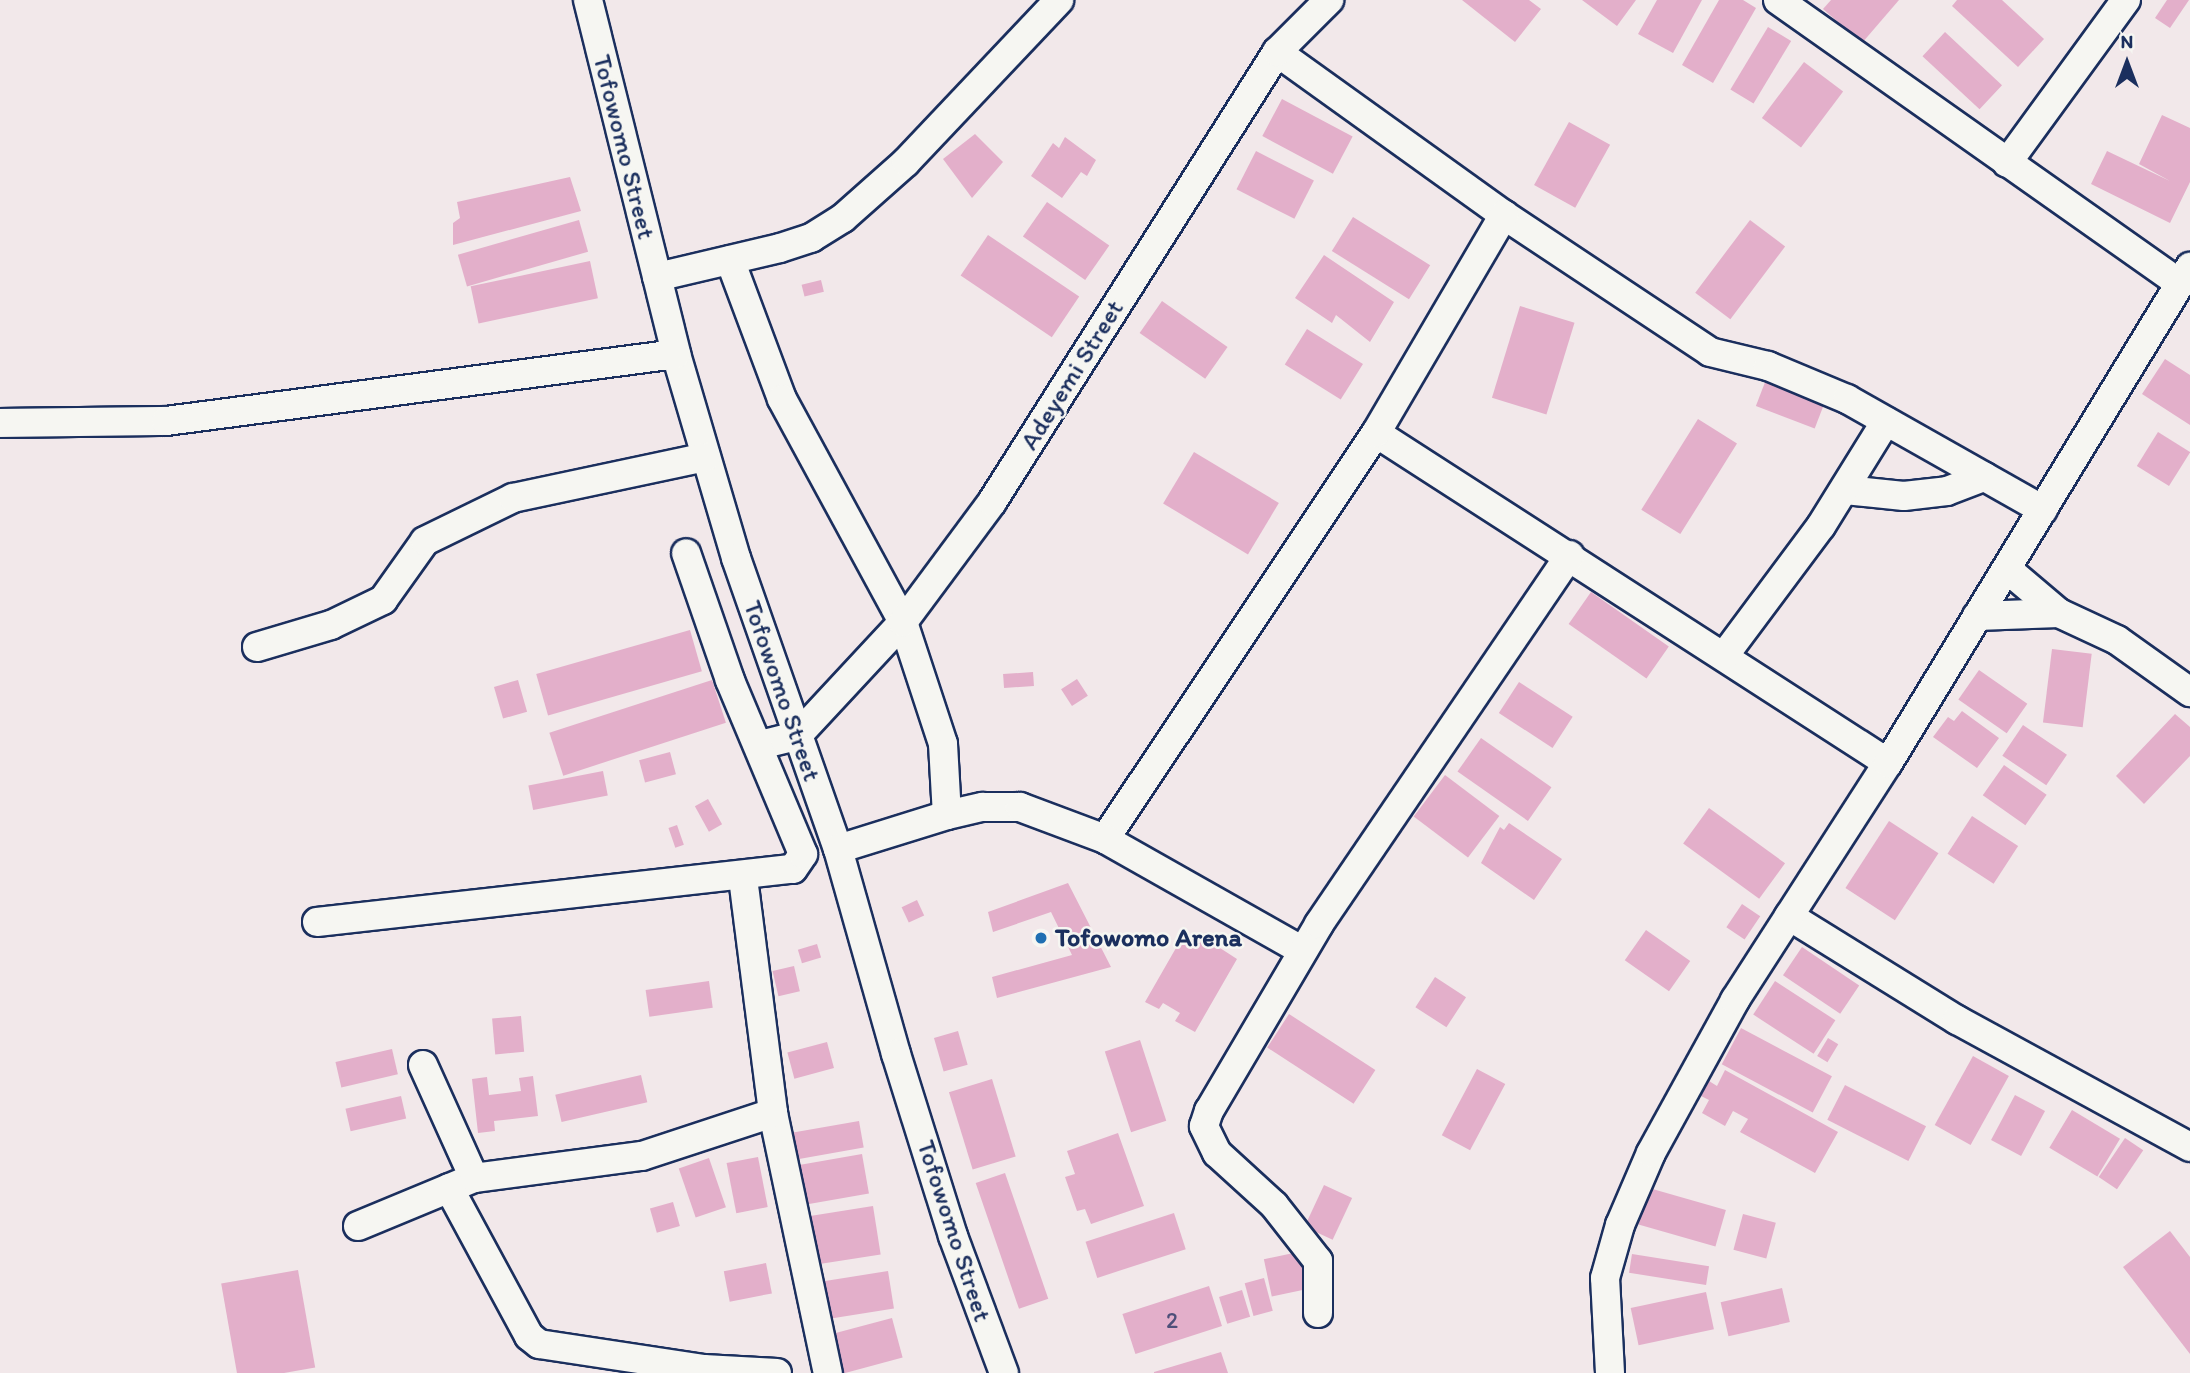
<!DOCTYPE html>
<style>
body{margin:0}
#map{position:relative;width:2190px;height:1373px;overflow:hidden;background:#f2e8ea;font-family:Itim,sans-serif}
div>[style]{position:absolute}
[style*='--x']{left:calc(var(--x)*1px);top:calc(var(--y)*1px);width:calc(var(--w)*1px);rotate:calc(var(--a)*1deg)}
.building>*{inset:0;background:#e3afca;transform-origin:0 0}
.roads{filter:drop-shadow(2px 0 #1b2f5e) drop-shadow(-2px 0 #1b2f5e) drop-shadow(0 2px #1b2f5e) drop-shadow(0 -2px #1b2f5e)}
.minor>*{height:28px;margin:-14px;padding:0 14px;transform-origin:14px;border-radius:14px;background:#f6f6f2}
.dots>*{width:19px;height:19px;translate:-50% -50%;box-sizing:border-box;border:4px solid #f6f6f2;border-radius:50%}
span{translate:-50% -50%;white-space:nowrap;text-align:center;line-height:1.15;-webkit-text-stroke:5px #f6f6f2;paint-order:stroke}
.number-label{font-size:23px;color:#4d4f79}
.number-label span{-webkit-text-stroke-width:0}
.street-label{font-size:26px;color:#1b2f5e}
.poi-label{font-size:26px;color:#1b2f5e;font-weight:700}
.left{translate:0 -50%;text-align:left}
.north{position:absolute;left:2092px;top:28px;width:70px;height:70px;-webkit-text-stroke:5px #f6f6f2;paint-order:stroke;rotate:0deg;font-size:19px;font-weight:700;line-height:28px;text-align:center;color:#1b2f5e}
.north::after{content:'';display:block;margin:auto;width:24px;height:32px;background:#1b2f5e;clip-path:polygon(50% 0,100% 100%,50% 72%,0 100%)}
</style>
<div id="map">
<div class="building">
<i style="clip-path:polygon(1462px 0,1529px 0,1541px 9px,1515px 42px)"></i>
<i style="clip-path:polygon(1582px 0,1636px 0,1617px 26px)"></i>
<i style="clip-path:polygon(1657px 0,1702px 0,1673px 53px,1638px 34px)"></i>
<i style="clip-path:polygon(1719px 0,1743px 0,1756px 8px,1713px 83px,1682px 65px)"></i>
<i style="clip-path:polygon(1831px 0,1899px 0,1862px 43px,1823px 9px)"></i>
<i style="clip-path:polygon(1957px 0,2002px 0,2044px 39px,2018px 67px,1952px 6px)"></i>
<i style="clip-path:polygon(2167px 0,2189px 0,2170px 28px,2155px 18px)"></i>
<i style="left:1768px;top:27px;width:27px;height:73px;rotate:31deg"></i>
<i style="left:1945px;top:32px;width:78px;height:33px;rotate:43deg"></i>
<i style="left:1804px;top:62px;width:49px;height:70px;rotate:37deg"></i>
<i style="left:1282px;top:99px;width:80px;height:42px;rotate:28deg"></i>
<i style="clip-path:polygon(2162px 115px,2190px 128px,2190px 182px,2170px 223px,2091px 184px,2107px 151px,2170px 181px,2139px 164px)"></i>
<i style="left:1569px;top:122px;width:47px;height:72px;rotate:29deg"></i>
<i style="clip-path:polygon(975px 134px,1003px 162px,972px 198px,943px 159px)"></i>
<i style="clip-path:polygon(1065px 137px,1096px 160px,1087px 176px,1081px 172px,1062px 198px,1031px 176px,1053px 143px,1059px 148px)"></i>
<i style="left:1256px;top:151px;width:65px;height:43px;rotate:27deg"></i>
<i style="clip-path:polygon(570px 177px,581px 211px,453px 245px,453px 223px,460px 218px,457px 202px)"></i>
<i style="left:1047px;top:202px;width:76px;height:42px;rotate:35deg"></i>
<i style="left:1353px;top:217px;width:91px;height:40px;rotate:32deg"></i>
<i style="left:579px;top:220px;width:33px;height:126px;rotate:74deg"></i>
<i style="left:1750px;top:220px;width:44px;height:91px;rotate:37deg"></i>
<i style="left:988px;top:235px;width:110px;height:49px;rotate:34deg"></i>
<i style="clip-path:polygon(1324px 255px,1394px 302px,1370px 342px,1336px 315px,1332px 323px,1295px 298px)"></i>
<i style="left:590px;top:261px;width:38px;height:122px;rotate:78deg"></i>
<i style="left:821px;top:280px;width:12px;height:20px;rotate:76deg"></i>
<i style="left:1162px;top:301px;width:80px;height:39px;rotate:35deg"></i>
<i style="left:1520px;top:306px;width:57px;height:96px;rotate:17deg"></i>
<i style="left:1307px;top:329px;width:66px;height:42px;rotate:32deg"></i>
<i style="clip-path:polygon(2165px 359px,2190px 375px,2190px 425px,2142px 394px)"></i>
<i style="left:1767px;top:377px;width:63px;height:31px;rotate:21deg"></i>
<i style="left:1698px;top:419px;width:46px;height:107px;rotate:32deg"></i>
<i style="left:2158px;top:432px;width:38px;height:40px;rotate:32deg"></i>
<i style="left:1194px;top:452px;width:99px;height:60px;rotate:31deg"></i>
<i style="left:1591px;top:592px;width:95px;height:39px;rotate:35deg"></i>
<i style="left:690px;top:630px;width:43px;height:160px;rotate:74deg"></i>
<i style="left:2052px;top:649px;width:40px;height:74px;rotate:7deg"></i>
<i style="left:1979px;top:670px;width:59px;height:36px;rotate:35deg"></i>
<i style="left:1033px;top:672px;width:14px;height:30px;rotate:86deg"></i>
<i style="left:1077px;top:679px;width:20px;height:19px;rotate:57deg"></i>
<i style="left:518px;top:680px;width:33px;height:25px;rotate:74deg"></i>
<i style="left:712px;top:680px;width:45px;height:171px;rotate:72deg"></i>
<i style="left:1519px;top:682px;width:64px;height:37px;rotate:33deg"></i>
<i style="clip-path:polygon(1962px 711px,1999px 738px,1977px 768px,1933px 737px,1948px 717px,1954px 721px)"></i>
<i style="clip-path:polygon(2175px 714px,2190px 727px,2190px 756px,2144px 804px,2116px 776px)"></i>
<i style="left:2023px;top:725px;width:53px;height:37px;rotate:34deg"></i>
<i style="left:1481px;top:738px;width:86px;height:41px;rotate:35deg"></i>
<i style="left:670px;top:752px;width:23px;height:32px;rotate:75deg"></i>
<i style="left:2004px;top:765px;width:52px;height:37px;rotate:35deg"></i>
<i style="left:603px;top:771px;width:25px;height:76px;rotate:79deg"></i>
<i style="left:1445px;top:775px;width:68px;height:52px;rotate:37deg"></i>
<i style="left:708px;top:799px;width:29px;height:15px;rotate:61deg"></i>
<i style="left:1709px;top:808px;width:94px;height:44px;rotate:36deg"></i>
<i style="left:1972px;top:816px;width:55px;height:45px;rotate:33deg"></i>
<i style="left:1889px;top:821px;width:59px;height:80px;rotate:33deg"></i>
<i style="clip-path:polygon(1509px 823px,1562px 859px,1534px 900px,1481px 863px,1500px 827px,1504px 830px)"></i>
<i style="left:677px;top:825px;width:21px;height:9px;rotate:71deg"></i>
<i style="clip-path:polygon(1068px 883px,1111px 967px,997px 998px,992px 977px,1072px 955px,1051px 912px,993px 932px,988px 912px)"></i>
<i style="left:917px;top:900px;width:17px;height:17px;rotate:65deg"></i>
<i style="left:1742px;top:904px;width:22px;height:28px;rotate:34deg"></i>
<i style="left:1646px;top:930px;width:54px;height:37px;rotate:35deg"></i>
<i style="clip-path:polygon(1206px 932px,1223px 942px,1220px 948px,1237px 959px,1195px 1032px,1175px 1021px,1180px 1013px,1163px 1003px,1159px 1009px,1145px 1002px,1184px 934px,1200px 943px)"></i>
<i style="left:817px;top:944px;width:14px;height:20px;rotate:73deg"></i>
<i style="left:1802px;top:947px;width:69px;height:34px;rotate:34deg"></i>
<i style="left:794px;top:966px;width:26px;height:22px;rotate:77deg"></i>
<i style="left:1435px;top:977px;width:37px;height:36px;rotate:33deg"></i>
<i style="left:709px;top:981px;width:27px;height:64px;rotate:82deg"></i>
<i style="left:1775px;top:981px;width:72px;height:40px;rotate:33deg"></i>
<i style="left:1289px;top:1014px;width:103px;height:40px;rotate:33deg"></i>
<i style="left:521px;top:1016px;width:36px;height:29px;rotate:85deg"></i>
<i style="left:1741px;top:1028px;width:103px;height:41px;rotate:28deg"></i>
<i style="left:958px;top:1031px;width:35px;height:25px;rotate:74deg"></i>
<i style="left:1828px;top:1038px;width:12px;height:21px;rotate:31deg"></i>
<i style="left:1140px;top:1040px;width:85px;height:37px;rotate:72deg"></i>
<i style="left:827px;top:1042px;width:27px;height:41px;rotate:75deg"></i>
<i style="left:392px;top:1049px;width:26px;height:58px;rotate:77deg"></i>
<i style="left:1973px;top:1056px;width:41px;height:79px;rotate:29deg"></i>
<i style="left:1477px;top:1069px;width:32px;height:75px;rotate:28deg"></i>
<i style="clip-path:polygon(1725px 1070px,1838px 1132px,1815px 1173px,1740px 1132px,1748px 1119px,1733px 1111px,1725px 1126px,1702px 1113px,1709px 1100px,1701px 1096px,1709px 1081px,1717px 1086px)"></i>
<i style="left:641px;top:1075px;width:28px;height:88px;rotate:77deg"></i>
<i style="clip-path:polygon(533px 1076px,538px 1116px,494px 1121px,495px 1131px,478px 1133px,472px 1079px,487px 1077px,489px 1095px,521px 1091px,519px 1078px)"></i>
<i style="left:992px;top:1079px;width:81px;height:45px;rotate:73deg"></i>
<i style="left:1845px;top:1085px;width:91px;height:39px;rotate:27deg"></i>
<i style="left:2015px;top:1095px;width:34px;height:51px;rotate:28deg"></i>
<i style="left:401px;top:1096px;width:23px;height:57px;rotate:77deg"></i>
<i style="left:2072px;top:1110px;width:56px;height:44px;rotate:31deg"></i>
<i style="left:859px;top:1121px;width:27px;height:77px;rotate:80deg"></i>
<i style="clip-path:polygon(1118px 1133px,1144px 1206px,1091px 1224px,1085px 1209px,1077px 1211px,1065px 1177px,1075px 1174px,1067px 1151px)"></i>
<i style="left:2125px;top:1138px;width:22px;height:47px;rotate:34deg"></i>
<i style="left:862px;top:1154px;width:40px;height:71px;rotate:80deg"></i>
<i style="left:758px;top:1157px;width:51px;height:32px;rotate:79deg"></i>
<i style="left:709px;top:1158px;width:52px;height:32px;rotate:71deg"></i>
<i style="left:1005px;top:1173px;width:133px;height:31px;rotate:71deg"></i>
<i style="left:1324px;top:1185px;width:31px;height:46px;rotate:25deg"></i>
<i style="left:1649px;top:1188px;width:80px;height:38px;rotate:16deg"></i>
<i style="left:673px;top:1202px;width:25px;height:24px;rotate:74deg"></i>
<i style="left:873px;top:1206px;width:49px;height:70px;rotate:81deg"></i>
<i style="left:1174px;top:1213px;width:38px;height:93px;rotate:72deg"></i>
<i style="left:1743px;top:1214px;width:34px;height:37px;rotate:15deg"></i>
<i style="clip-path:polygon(2170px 1231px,2190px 1257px,2190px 1354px,2123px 1267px)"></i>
<i style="left:1303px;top:1251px;width:38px;height:40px;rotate:78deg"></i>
<i style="left:1632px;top:1254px;width:78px;height:19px;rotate:9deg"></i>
<i style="left:766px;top:1263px;width:31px;height:43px;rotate:79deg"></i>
<i style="left:298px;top:1270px;width:99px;height:78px;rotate:80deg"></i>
<i style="left:888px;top:1271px;width:38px;height:70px;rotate:81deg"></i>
<i style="left:1264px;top:1278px;width:34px;height:20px;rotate:75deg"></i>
<i style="left:1209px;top:1286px;width:42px;height:91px;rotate:72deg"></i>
<i style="left:1782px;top:1288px;width:35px;height:63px;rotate:77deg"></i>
<i style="left:1242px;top:1290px;width:28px;height:24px;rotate:73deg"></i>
<i style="left:1706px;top:1292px;width:38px;height:77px;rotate:78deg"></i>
<i style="left:892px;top:1318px;width:41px;height:69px;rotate:75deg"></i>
<i style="clip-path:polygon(1221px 1352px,1228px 1373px,1154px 1373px,1154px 1372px)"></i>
</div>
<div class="roads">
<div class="minor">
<i style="--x:588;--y:0;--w:365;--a:76"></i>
<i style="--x:676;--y:354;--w:213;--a:73.6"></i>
<i style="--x:736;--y:558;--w:308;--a:70.7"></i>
<i style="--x:838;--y:849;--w:213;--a:74.2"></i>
<i style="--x:896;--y:1054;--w:191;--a:72.6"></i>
<i style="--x:953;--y:1236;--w:146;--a:69.6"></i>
<i style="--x:1778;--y:0;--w:492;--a:35.2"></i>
<i style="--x:1277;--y:52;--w:279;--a:35.7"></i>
<i style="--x:1504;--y:215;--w:247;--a:33.6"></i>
<i style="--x:1710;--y:352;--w:60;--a:13.6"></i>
<i style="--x:1768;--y:366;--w:86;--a:22.7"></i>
<i style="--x:1847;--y:399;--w:225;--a:29.5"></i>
<i style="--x:2007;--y:163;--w:202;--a:-53.9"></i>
<i style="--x:730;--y:260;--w:148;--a:69.5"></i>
<i style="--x:782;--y:399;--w:254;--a:61.5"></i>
<i style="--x:903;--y:622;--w:128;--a:71.8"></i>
<i style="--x:943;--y:744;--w:71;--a:86.8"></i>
<i style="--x:657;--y:277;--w:126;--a:-13.3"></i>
<i style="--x:780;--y:248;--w:33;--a:-18"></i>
<i style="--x:811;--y:238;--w:38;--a:-32"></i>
<i style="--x:843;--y:218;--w:84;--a:-41.6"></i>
<i style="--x:906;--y:162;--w:223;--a:-46.6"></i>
<i style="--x:0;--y:423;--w:166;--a:-0.7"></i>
<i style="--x:166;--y:421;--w:514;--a:-7.48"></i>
<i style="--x:1376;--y:433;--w:609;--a:32.8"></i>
<i style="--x:1845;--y:490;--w:59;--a:5.8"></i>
<i style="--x:1904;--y:496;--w:43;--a:-6.6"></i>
<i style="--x:1947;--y:491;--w:40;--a:-21"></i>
<i style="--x:2007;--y:569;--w:68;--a:40.2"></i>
<i style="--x:2059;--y:613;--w:64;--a:25"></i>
<i style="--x:2117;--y:640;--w:90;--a:35.5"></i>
<i style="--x:1977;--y:616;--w:82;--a:-2.1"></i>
<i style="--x:257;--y:647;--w:77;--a:-16.6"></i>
<i style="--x:331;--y:625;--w:58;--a:-25.7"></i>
<i style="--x:383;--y:600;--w:72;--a:-54.6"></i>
<i style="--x:425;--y:541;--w:98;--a:-26"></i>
<i style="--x:513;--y:498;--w:197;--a:-12"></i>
<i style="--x:1724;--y:656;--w:162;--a:-53.3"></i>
<i style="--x:1821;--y:526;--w:123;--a:-58.2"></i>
<i style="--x:760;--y:745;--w:38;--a:-14"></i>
<i style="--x:797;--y:736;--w:156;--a:-47.1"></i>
<i style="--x:903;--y:622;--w:149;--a:-53.4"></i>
<i style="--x:992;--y:502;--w:533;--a:-57.65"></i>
<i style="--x:1277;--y:52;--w:74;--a:-45"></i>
<i style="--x:1105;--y:839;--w:488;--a:-56.3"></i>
<i style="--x:1376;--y:433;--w:253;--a:-59.6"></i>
<i style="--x:838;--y:849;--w:114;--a:-17.3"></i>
<i style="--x:947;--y:815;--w:37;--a:-13"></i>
<i style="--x:983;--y:807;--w:37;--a:0"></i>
<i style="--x:1020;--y:807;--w:91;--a:20.6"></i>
<i style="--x:1105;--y:839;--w:227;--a:29.5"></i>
<i style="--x:743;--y:878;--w:237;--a:82.7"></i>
<i style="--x:773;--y:1113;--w:266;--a:78.1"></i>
<i style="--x:1789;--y:916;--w:198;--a:31.8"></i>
<i style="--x:1957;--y:1020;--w:265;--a:28.6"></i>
<i style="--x:317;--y:922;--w:479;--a:-6.4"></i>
<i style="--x:793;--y:869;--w:18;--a:-56"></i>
<i style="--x:803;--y:854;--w:189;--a:-112.8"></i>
<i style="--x:730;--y:680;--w:134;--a:-109.1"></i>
<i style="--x:423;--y:1065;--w:124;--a:65.7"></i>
<i style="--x:449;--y:1188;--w:168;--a:61.6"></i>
<i style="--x:529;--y:1336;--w:13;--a:39"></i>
<i style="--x:539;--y:1344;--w:167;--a:8.6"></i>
<i style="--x:704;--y:1369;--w:73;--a:3.1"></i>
<i style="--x:358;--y:1226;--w:126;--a:-22.5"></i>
<i style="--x:474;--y:1178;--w:169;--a:-7.5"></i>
<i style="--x:642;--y:1156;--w:138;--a:-18.2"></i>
<i style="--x:1318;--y:1313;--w:52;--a:-90"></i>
<i style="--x:1318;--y:1261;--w:71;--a:-128.2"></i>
<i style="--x:1274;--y:1205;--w:77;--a:-137.6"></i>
<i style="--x:1217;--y:1153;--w:30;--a:-116"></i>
<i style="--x:1204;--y:1126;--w:16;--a:-72"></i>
<i style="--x:1209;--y:1111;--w:217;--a:-59.5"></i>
<i style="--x:1319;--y:924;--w:446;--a:-55.8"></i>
<i style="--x:1610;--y:1373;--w:95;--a:-93"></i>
<i style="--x:1605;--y:1278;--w:55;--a:-74.2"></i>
<i style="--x:1620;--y:1225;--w:78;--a:-66.7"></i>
<i style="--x:1651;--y:1153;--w:175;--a:-61.2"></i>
<i style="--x:1735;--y:1000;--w:282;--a:-57.2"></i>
<i style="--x:1888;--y:763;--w:581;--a:-58.66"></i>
</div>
</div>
<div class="dots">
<i style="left:1041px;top:938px;background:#1f6fb2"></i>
</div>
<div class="number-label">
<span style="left:1172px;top:1320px">2</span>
</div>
<div class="street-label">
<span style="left:624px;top:147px;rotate:76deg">Tofowomo Street</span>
<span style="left:1072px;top:375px;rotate:-58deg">Adeyemi Street</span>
<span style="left:782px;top:691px;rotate:71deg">Tofowomo Street</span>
<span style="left:954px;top:1231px;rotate:72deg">Tofowomo Street</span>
</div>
<div class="poi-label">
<span class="left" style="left:1055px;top:938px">Tofowomo Arena</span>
</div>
<div class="north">N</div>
</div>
